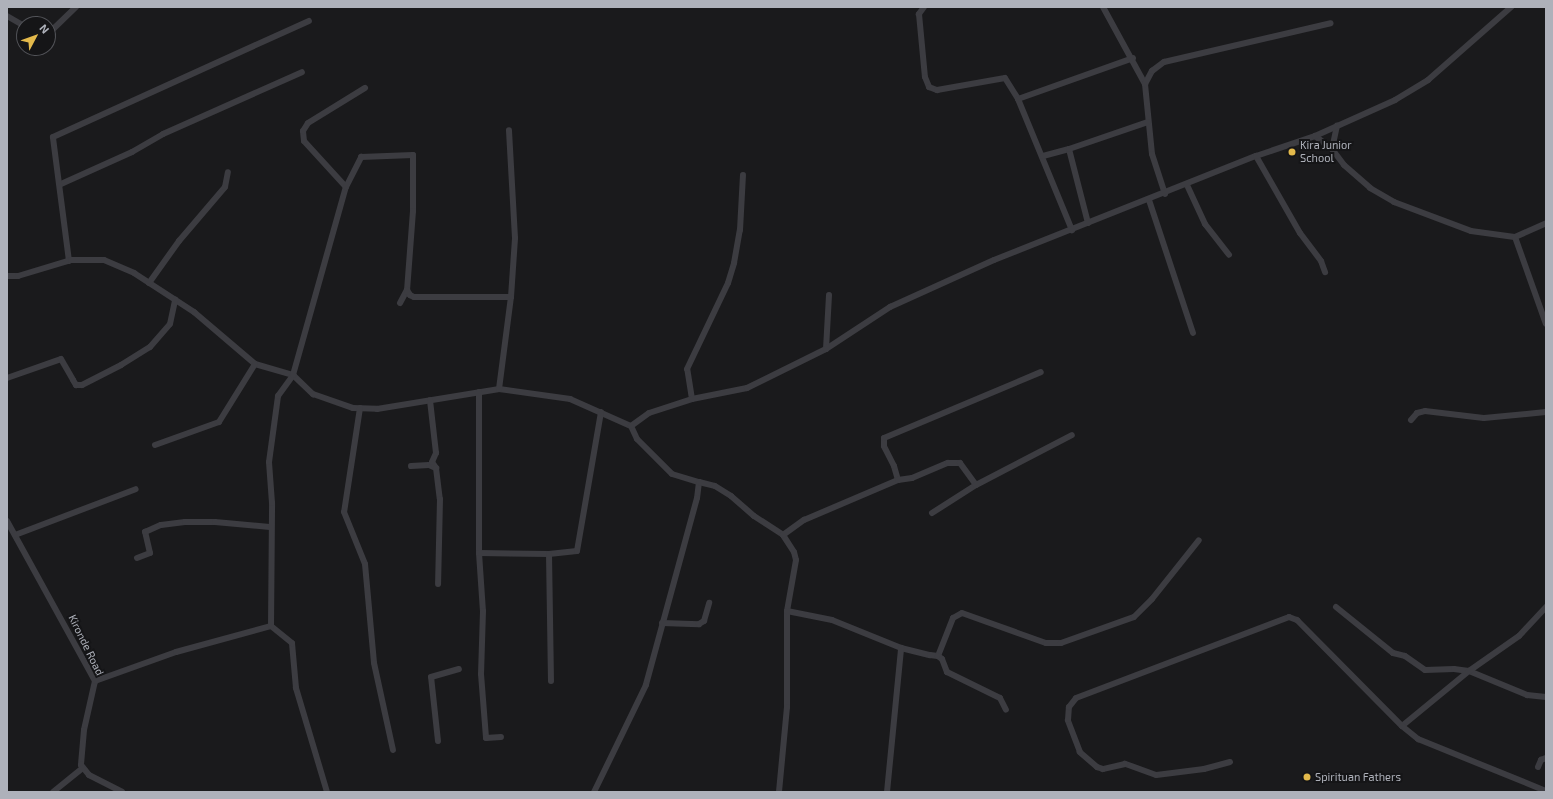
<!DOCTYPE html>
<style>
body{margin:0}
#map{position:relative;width:1553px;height:799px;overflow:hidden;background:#1a1a1c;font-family:"Exo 2",sans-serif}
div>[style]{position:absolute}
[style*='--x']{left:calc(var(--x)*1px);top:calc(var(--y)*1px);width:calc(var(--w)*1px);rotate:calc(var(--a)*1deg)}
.minor>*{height:6px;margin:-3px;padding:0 3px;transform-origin:3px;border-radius:3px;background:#3c3c41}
.dots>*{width:11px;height:11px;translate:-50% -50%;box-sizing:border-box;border:2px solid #151517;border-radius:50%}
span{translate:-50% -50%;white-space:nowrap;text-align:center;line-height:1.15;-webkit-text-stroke:4px #151517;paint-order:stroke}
.poi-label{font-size:11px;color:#aeb1ba}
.left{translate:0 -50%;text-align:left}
.street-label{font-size:11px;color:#aeb1ba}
.frame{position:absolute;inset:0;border:8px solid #aeb1ba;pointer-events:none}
.north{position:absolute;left:16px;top:16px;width:40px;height:40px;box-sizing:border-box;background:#151517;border:1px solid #525358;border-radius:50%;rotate:49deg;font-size:11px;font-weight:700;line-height:16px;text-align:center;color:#aeb1ba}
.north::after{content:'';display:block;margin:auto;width:14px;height:18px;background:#e3b94b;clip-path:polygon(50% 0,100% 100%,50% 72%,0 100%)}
</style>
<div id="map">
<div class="minor">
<i style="--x:924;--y:7;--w:9;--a:126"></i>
<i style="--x:919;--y:14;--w:63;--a:84.6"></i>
<i style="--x:925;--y:77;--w:11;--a:68"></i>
<i style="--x:929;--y:87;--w:9;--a:21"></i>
<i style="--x:937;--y:90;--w:69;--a:-10"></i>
<i style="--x:1005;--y:78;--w:25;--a:58"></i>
<i style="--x:1018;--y:99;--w:122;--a:-19.6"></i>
<i style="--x:1103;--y:7;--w:88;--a:61.4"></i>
<i style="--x:1145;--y:84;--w:70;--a:84.3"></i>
<i style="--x:1152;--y:154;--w:42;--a:72"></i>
<i style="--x:7;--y:16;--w:20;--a:30"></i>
<i style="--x:48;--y:34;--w:39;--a:-44"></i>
<i style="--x:1145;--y:84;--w:15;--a:-62"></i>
<i style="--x:1152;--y:71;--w:15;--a:-37"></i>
<i style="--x:1164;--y:62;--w:171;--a:-13.1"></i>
<i style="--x:1018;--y:99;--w:142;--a:67.6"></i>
<i style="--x:1315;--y:136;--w:21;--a:37"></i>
<i style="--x:1332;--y:149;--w:20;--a:53"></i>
<i style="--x:1344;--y:165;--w:35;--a:41"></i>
<i style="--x:1370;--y:188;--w:28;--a:30"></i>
<i style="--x:1394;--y:202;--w:82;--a:20.6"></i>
<i style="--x:1471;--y:231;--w:44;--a:7.8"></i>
<i style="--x:1515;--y:237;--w:92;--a:70.4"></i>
<i style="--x:1332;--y:149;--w:24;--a:-78"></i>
<i style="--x:1043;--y:156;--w:27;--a:-15"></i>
<i style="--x:1256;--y:156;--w:89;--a:60.3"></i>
<i style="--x:1300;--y:233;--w:35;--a:53"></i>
<i style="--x:1321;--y:261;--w:12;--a:70"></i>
<i style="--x:61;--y:184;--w:78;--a:-24.3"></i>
<i style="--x:132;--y:152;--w:36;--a:-30"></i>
<i style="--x:163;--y:134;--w:152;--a:-24"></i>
<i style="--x:1187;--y:185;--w:43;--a:65.2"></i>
<i style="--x:1205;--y:224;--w:39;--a:52"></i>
<i style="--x:346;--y:187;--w:62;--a:-132.4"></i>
<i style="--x:304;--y:141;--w:10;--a:-96"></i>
<i style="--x:303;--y:131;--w:9;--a:-58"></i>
<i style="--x:308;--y:123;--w:67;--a:-31.6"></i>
<i style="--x:1149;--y:200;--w:140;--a:71.7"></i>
<i style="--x:1088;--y:223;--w:76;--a:-104.4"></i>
<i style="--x:1069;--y:149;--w:83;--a:-18.9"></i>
<i style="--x:1515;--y:237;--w:34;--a:-24"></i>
<i style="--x:69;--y:261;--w:125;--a:-97.4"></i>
<i style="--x:53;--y:137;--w:281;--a:-24.4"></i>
<i style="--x:7;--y:276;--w:11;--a:0"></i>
<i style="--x:18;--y:276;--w:55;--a:-16.8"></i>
<i style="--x:71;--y:260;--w:33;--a:0"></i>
<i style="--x:104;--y:260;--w:33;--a:23"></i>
<i style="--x:134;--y:273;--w:72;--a:33"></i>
<i style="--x:194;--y:312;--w:80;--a:40.4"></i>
<i style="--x:255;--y:364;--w:40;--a:16"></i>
<i style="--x:293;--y:375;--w:28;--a:44"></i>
<i style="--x:313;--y:394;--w:42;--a:19.3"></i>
<i style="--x:353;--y:408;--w:24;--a:2"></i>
<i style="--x:377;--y:409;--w:124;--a:-9.3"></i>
<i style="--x:499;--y:389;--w:72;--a:8"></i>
<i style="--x:570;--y:399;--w:67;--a:23.9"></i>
<i style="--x:631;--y:426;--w:14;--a:65"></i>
<i style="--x:637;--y:439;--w:49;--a:45"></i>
<i style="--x:672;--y:474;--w:28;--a:17"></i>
<i style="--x:699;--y:482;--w:16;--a:97"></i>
<i style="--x:697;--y:498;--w:194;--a:105.3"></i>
<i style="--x:646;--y:685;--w:119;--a:115.9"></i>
<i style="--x:149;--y:283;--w:52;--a:-54.5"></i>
<i style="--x:179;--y:241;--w:71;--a:-49.6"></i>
<i style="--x:225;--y:187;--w:15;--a:-79"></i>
<i style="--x:400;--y:303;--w:15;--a:-62"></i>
<i style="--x:826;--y:349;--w:54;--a:-86.8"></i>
<i style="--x:7;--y:378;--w:57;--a:-19.4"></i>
<i style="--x:61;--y:359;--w:24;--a:60"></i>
<i style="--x:73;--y:380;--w:6;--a:59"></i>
<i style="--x:76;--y:385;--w:6;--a:0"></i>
<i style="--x:82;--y:385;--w:44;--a:-27.1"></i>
<i style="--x:121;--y:365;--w:34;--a:-32"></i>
<i style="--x:150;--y:347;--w:30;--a:-49"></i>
<i style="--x:170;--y:324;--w:25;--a:-78"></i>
<i style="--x:499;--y:389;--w:93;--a:-82.6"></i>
<i style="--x:511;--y:297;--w:59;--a:-86.1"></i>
<i style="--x:515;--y:238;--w:108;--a:-93.2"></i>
<i style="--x:479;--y:392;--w:161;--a:90"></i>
<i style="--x:479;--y:553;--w:58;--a:86.1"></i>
<i style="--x:483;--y:611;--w:63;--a:91.8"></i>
<i style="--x:481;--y:674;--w:64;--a:85.5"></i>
<i style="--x:486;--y:738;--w:15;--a:-4"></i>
<i style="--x:692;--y:399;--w:30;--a:-99"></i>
<i style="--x:687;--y:369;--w:95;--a:-64.5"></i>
<i style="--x:728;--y:283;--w:21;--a:-73"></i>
<i style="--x:734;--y:263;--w:34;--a:-80"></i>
<i style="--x:740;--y:230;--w:55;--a:-86.9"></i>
<i style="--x:360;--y:408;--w:105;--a:98.7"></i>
<i style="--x:344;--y:512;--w:56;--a:68"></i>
<i style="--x:365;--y:564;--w:99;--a:84.8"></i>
<i style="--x:374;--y:663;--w:89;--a:77.7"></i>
<i style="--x:1411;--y:420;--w:9;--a:-49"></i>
<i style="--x:1417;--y:413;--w:8;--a:-14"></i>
<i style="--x:1425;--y:411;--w:59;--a:6.8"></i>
<i style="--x:1484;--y:418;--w:62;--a:-5.5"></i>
<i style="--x:631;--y:426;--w:22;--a:-36"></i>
<i style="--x:649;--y:413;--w:45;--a:-18"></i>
<i style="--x:692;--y:399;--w:56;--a:-11.3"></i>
<i style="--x:747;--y:388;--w:88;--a:-26.3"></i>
<i style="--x:826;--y:349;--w:77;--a:-33.3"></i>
<i style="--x:890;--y:307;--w:114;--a:-24.3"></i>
<i style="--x:994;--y:260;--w:282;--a:-21.7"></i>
<i style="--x:1256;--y:156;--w:62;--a:-18.7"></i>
<i style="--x:1315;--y:136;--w:88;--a:-24.2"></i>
<i style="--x:1395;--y:100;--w:39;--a:-31"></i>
<i style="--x:1428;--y:80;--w:111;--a:-41.3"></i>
<i style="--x:155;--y:445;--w:68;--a:-19.8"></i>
<i style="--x:219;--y:422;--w:68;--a:-58.2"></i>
<i style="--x:411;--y:466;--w:18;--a:-3"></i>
<i style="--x:429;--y:465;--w:8;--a:23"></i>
<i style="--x:436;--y:468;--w:7;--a:-124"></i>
<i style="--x:432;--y:462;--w:10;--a:-66"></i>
<i style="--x:436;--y:453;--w:53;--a:-96.5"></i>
<i style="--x:436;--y:468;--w:31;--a:83"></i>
<i style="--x:440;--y:499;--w:85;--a:91.3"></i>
<i style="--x:898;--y:480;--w:15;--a:-106"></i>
<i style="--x:894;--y:466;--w:22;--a:-117"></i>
<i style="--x:884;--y:446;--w:8;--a:-90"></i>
<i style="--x:884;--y:438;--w:170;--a:-22.8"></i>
<i style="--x:699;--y:482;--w:16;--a:14"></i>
<i style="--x:715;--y:486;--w:19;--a:32"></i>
<i style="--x:731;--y:496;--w:30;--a:41"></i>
<i style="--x:754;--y:516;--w:35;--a:33"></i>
<i style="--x:783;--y:535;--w:20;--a:57"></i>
<i style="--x:794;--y:552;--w:8;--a:76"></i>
<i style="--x:796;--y:560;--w:52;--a:100"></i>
<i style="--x:787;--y:611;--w:96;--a:90"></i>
<i style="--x:787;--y:707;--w:85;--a:95.4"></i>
<i style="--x:932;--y:513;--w:52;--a:-32.5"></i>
<i style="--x:7;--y:521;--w:183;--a:61.2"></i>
<i style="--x:95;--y:681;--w:50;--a:102.7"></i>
<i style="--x:84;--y:730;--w:35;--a:95"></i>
<i style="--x:81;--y:765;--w:13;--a:51"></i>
<i style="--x:89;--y:775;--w:37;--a:27"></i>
<i style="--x:15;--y:535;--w:129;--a:-20.8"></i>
<i style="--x:783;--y:535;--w:26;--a:-36"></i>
<i style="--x:804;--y:520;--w:102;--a:-23.1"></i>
<i style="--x:898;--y:480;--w:14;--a:-8"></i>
<i style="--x:912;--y:478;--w:39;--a:-23"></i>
<i style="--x:948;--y:463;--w:12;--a:0"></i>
<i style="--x:960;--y:463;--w:27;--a:54"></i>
<i style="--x:976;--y:485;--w:108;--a:-27.5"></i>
<i style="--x:479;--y:553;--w:70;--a:0.8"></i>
<i style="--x:549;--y:554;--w:28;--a:-6"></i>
<i style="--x:577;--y:551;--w:141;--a:-80.2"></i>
<i style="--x:549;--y:554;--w:127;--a:89.1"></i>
<i style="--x:137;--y:558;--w:14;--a:-21"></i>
<i style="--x:150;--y:553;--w:22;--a:-103"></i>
<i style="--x:145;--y:532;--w:17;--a:-24"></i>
<i style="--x:161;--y:525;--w:24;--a:-7"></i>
<i style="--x:185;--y:522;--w:30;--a:0"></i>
<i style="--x:215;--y:522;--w:55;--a:5.2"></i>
<i style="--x:1336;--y:607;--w:73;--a:38.9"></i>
<i style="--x:1393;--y:653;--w:12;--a:14"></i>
<i style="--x:1405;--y:656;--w:24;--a:35"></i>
<i style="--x:1425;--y:670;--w:29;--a:-2"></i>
<i style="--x:1454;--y:669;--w:15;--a:8"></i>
<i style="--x:1469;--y:671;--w:63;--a:22.5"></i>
<i style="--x:1527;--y:695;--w:19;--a:6"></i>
<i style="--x:787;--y:611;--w:46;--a:11.3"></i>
<i style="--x:832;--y:620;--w:74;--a:22.1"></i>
<i style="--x:901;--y:648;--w:30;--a:14"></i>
<i style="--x:930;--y:655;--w:8;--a:7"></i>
<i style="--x:938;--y:656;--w:41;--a:-68.5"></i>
<i style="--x:953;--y:618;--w:10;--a:-29"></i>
<i style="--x:962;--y:613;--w:89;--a:19.7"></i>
<i style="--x:1046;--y:643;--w:15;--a:0"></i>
<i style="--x:1061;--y:643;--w:77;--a:-19.6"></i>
<i style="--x:1134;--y:617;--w:25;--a:-45"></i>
<i style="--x:1152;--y:599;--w:75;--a:-51.5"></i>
<i style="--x:662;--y:623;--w:37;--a:2"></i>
<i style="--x:699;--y:624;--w:6;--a:-31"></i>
<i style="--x:704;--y:621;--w:19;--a:-74"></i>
<i style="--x:938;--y:656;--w:5;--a:37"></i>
<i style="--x:942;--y:659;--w:14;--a:69"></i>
<i style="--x:947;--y:672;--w:59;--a:26.1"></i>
<i style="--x:1000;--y:698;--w:13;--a:63"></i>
<i style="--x:95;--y:681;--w:86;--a:-19.7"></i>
<i style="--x:176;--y:652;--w:98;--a:-15.3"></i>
<i style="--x:1402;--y:726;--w:87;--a:-39.4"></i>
<i style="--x:1469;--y:671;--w:61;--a:-35"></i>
<i style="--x:1519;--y:636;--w:40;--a:-47"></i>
<i style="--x:438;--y:741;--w:64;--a:-96.2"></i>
<i style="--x:431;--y:677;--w:29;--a:-16"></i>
<i style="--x:1230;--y:762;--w:27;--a:165"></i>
<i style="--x:1204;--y:769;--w:48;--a:172.9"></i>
<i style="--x:1156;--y:775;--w:33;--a:-160"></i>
<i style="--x:1125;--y:764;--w:23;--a:167"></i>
<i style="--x:1103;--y:769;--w:6;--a:-162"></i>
<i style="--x:1097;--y:767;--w:23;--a:-139"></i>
<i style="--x:1080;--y:752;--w:34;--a:-111"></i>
<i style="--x:1068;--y:720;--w:13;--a:-86"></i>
<i style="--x:1069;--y:707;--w:11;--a:-52"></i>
<i style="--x:1076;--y:698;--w:228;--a:-20.8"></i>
<i style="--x:1289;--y:617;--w:9;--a:21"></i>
<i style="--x:1297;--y:620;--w:149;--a:45.3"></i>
<i style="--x:1402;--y:726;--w:21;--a:39"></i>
<i style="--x:1418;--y:739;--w:138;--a:22.1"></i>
<i style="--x:1538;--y:767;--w:8;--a:-67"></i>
<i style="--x:1541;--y:760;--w:5;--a:-22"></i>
<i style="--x:53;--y:792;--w:38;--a:-39"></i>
<i style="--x:327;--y:792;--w:109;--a:-106.6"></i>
<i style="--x:296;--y:688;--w:45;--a:-95.1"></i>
<i style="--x:292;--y:643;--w:27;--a:-141"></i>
<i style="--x:271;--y:626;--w:123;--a:-89.5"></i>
<i style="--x:272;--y:503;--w:41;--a:-94.2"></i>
<i style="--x:269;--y:462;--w:67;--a:-82.2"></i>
<i style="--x:278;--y:396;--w:26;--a:-54"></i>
<i style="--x:293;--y:375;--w:195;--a:-74.3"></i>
<i style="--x:346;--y:187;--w:34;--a:-63"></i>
<i style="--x:361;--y:157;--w:52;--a:-2.2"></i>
<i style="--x:413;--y:155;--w:56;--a:90"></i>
<i style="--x:413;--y:211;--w:79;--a:94.3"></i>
<i style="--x:407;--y:290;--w:6;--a:59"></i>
<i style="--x:410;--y:295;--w:4;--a:27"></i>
<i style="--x:414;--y:297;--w:97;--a:0"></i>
<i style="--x:887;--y:792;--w:145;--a:-84.4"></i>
</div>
<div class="dots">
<i style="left:1292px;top:152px;background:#e3b94b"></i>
<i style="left:1307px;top:777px;background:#e3b94b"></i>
</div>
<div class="poi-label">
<span class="left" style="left:1300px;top:152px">Kira Junior<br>School</span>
<span class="left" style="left:1315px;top:777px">Spirituan Fathers</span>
</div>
<div class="street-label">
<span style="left:86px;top:645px;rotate:64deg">Kironde Road</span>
</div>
<div class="frame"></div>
<div class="north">N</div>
</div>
